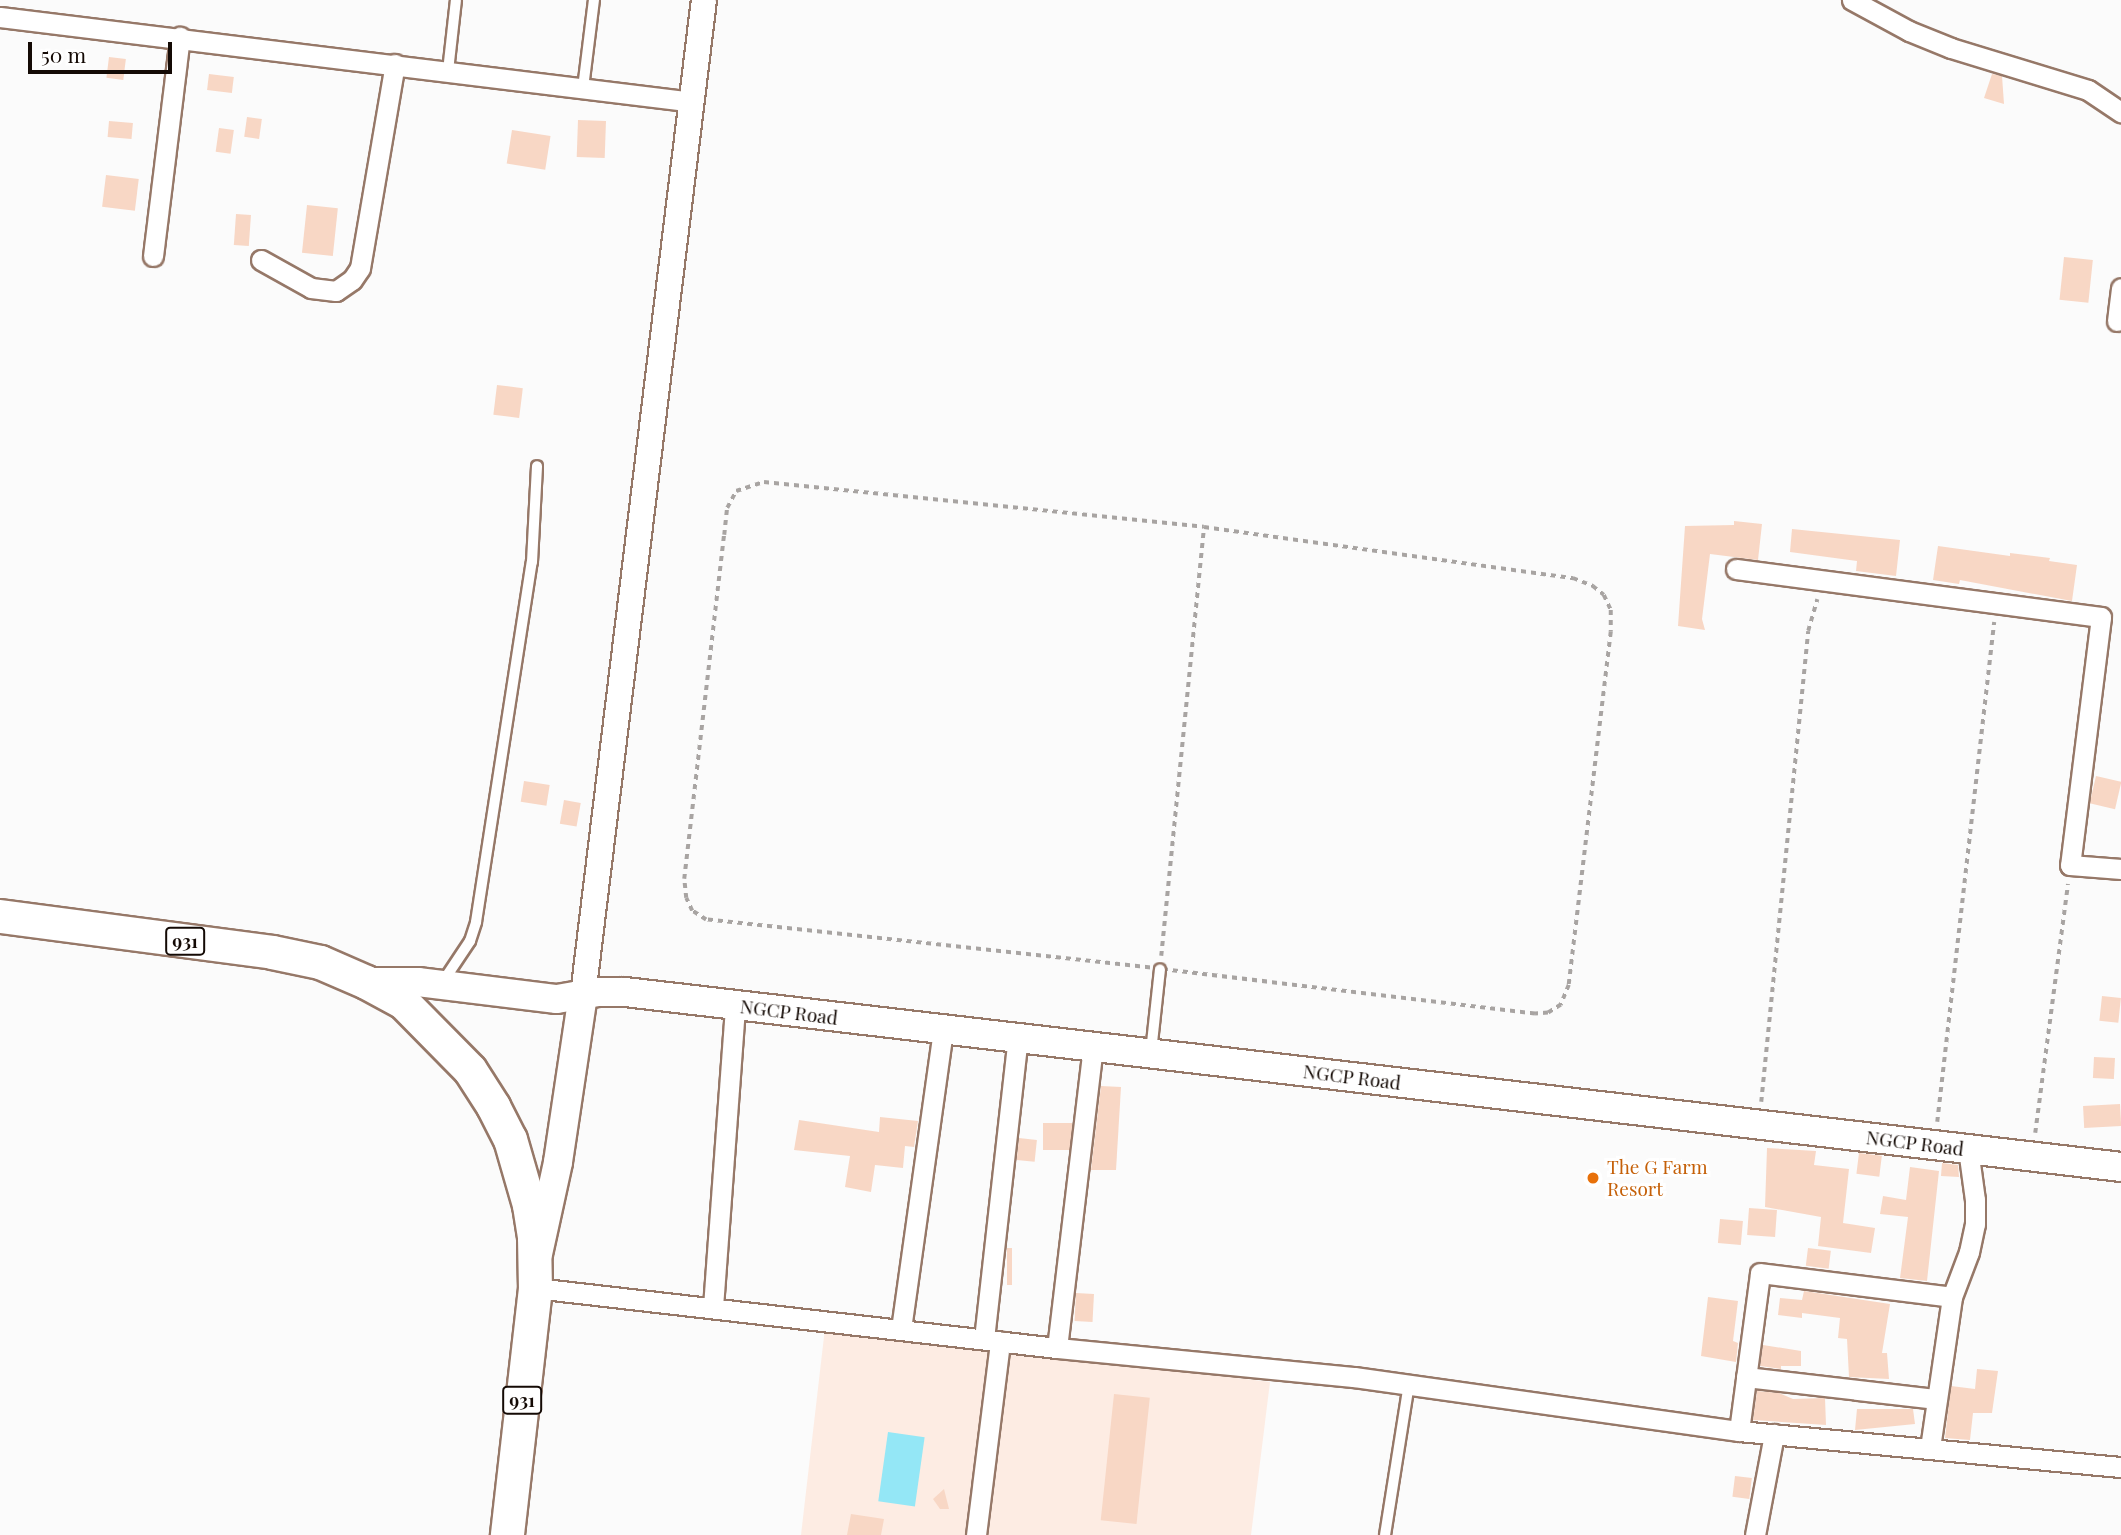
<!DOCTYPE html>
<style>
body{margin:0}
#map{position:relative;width:2121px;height:1535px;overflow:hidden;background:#fbfbfb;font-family:"Playfair Display",serif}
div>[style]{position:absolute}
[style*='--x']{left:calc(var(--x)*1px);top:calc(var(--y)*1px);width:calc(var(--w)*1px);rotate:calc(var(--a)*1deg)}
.built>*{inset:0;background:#fdece3}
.water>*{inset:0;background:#94e7f6;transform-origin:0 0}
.building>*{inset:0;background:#f8d7c5;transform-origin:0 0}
.path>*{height:3.5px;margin-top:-1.75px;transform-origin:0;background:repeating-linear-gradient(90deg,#a8a4a2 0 5px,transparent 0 10px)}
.roads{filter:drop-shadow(2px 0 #967868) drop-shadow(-2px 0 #967868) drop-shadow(0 2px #967868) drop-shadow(0 -2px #967868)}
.service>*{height:10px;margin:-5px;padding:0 5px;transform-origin:5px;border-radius:5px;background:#fff}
.minor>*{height:19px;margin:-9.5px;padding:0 9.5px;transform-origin:9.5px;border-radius:9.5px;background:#fff}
.tertiary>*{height:24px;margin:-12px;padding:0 12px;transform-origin:12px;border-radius:12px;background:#fff}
.secondary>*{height:28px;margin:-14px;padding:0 14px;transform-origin:14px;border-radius:14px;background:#fff}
.trunk>*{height:33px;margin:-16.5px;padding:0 16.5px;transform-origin:16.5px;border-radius:16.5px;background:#fff}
.dots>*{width:19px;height:19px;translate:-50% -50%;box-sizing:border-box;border:4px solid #fff;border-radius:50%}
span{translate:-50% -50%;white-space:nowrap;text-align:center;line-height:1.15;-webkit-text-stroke:6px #fff;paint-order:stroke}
.shield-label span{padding:2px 5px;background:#fff;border:2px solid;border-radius:5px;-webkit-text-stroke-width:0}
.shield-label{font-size:18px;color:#140a05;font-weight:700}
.street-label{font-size:19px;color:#140a05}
.food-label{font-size:19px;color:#c56008}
.left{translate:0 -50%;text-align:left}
.scale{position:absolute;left:28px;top:42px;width:144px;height:32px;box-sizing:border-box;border:4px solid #140a05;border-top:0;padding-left:9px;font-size:21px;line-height:24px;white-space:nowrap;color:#140a05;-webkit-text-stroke:5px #fff;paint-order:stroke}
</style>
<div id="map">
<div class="built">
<i style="clip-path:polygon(825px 1328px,1270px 1382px,1251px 1535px,801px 1535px)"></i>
</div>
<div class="water">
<i style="left:888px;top:1432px;width:37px;height:70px;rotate:8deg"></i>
</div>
<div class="building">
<i style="left:109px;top:57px;width:17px;height:21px;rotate:7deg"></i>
<i style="left:209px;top:74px;width:25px;height:16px;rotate:7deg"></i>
<i style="clip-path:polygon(1992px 74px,2002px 76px,2004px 104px,1984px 98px)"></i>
<i style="left:247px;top:117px;width:15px;height:20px;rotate:8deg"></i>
<i style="left:578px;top:120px;width:28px;height:37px;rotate:2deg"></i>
<i style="left:109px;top:121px;width:24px;height:16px;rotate:5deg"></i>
<i style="left:219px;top:128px;width:15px;height:24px;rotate:8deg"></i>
<i style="left:512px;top:130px;width:39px;height:34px;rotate:9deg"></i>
<i style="left:106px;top:175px;width:33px;height:32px;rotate:7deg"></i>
<i style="left:307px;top:205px;width:31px;height:48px;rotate:6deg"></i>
<i style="left:236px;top:214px;width:15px;height:31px;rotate:4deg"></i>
<i style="left:2064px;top:257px;width:29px;height:43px;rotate:6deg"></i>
<i style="left:497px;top:385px;width:26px;height:30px;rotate:7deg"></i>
<i style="clip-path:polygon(1734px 521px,1762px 524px,1758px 560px,1710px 554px,1702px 619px,1705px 630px,1678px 626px,1685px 526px,1734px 525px)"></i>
<i style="clip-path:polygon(1792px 529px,1900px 540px,1896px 576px,1856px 571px,1857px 561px,1790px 552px)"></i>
<i style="clip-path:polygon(1938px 546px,2010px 556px,2010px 553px,2050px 558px,2049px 561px,2077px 565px,2072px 601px,1960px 580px,1959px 584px,1933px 580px)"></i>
<i style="left:2096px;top:776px;width:26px;height:28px;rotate:13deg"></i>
<i style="left:524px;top:781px;width:26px;height:21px;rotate:9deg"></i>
<i style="left:564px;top:800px;width:17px;height:24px;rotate:10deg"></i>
<i style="left:2102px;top:996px;width:19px;height:25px;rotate:6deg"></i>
<i style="left:2094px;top:1057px;width:21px;height:21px;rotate:3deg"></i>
<i style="clip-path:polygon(1101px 1086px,1121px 1087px,1116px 1170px,1091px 1170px)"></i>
<i style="left:2120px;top:1104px;width:22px;height:37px;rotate:87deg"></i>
<i style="clip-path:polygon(880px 1117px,918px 1121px,914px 1147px,905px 1146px,903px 1168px,875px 1165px,871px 1192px,845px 1187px,850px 1156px,794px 1150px,799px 1120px,879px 1132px)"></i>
<i style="left:1043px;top:1123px;width:29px;height:27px"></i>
<i style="left:1019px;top:1138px;width:18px;height:22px;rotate:6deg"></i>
<i style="clip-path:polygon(1767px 1148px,1816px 1151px,1814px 1165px,1849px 1169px,1843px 1223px,1875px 1228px,1871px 1253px,1818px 1246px,1821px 1217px,1765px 1207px)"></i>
<i style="left:1859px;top:1153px;width:23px;height:21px;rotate:7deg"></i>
<i style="clip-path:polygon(1942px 1163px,1958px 1165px,1959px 1177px,1941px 1176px)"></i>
<i style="clip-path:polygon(1910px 1167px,1939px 1171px,1927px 1281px,1900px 1278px,1908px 1217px,1880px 1214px,1883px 1196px,1906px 1200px)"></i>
<i style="left:1749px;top:1208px;width:28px;height:27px;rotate:4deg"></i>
<i style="left:1720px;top:1219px;width:23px;height:24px;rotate:5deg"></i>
<i style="left:1007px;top:1248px;width:5px;height:37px"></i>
<i style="left:1808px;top:1248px;width:23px;height:18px;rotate:7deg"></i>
<i style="clip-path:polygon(1804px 1291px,1890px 1304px,1882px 1353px,1887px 1353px,1889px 1379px,1849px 1377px,1847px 1339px,1838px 1338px,1840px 1318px,1802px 1313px,1802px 1318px,1778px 1315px,1780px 1298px,1802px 1300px)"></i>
<i style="left:1076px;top:1293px;width:18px;height:28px;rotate:3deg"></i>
<i style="clip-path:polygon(1708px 1297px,1738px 1301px,1733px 1341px,1738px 1343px,1736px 1362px,1701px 1356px)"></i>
<i style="clip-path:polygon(1763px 1345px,1801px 1351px,1801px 1366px,1781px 1366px,1781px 1369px,1760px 1366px)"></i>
<i style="clip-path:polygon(1977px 1369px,1998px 1371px,1992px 1413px,1973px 1413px,1970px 1440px,1945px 1438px,1951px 1386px,1975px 1389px)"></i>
<i style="clip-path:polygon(1757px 1391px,1779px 1393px,1793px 1399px,1825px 1398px,1826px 1425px,1753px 1420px)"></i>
<i style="left:1114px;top:1394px;width:36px;height:127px;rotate:6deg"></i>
<i style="clip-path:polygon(1857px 1409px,1913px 1409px,1915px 1424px,1855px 1430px)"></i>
<i style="left:1735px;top:1476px;width:17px;height:21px;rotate:7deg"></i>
<i style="clip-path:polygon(944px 1489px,949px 1509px,940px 1509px,933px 1499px)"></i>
<i style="clip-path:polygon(851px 1514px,884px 1519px,881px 1535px,847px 1535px)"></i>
</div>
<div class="path">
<i style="--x:764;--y:482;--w:442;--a:5.8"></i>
<i style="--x:1204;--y:527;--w:373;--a:7.9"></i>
<i style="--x:1573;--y:578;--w:22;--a:22"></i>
<i style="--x:1593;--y:586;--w:14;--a:39"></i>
<i style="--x:1604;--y:595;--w:17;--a:65"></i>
<i style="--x:1611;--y:610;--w:22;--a:90"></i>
<i style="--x:1611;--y:632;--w:355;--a:96.8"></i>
<i style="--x:1569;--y:985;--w:22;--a:112"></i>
<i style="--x:1561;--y:1005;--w:15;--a:148"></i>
<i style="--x:1548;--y:1013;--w:13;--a:176"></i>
<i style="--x:1535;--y:1014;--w:378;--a:-173.2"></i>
<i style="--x:1160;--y:969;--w:457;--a:-173.8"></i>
<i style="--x:706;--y:920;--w:17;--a:-147"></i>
<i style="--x:692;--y:911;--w:14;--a:-115"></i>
<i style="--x:686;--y:898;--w:19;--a:-96"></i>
<i style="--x:684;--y:879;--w:346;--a:-83.4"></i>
<i style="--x:724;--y:535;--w:27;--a:-84"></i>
<i style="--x:727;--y:508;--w:19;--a:-62"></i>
<i style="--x:736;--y:491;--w:29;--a:-18"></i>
<i style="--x:1161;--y:956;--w:431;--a:-84.3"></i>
<i style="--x:1761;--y:1102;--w:473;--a:-84.3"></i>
<i style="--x:1808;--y:631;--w:33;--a:-74"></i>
<i style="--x:1937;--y:1122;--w:503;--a:-83.5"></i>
<i style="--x:2035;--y:1133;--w:251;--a:-82.5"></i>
</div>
<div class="roads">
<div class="service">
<i style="--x:448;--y:71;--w:71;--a:-83.6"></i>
<i style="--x:583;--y:88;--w:89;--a:-82.9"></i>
<i style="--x:444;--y:980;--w:47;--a:-56.3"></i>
<i style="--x:470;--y:941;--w:20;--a:-72"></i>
<i style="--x:476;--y:922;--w:364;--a:-81.2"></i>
<i style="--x:532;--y:562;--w:96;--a:-87"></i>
<i style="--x:1151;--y:1052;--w:83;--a:-83.8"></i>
<i style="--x:1385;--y:1535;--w:153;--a:-81"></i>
</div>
<div class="minor">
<i style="--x:1852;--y:0;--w:65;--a:28.5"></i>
<i style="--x:1909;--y:31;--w:45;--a:22"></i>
<i style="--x:1951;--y:48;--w:143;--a:17"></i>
<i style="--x:2088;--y:90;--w:40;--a:34"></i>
<i style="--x:0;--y:17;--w:698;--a:6.99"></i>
<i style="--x:153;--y:256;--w:221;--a:-83"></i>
<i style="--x:261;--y:260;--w:57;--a:29.2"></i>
<i style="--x:311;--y:288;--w:25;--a:7"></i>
<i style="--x:336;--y:291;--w:19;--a:-35"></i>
<i style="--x:352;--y:280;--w:14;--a:-56"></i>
<i style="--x:360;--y:268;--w:207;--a:-80.3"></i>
<i style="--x:2117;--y:321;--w:33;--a:-83"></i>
<i style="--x:1736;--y:569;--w:368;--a:7.5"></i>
<i style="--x:2101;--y:617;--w:250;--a:97.1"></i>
<i style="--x:2070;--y:865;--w:51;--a:4.5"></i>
<i style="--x:535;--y:1288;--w:525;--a:6.56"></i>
<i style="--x:1057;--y:1348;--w:298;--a:5.6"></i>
<i style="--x:1354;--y:1377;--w:389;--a:8"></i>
<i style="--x:1739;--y:1431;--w:384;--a:5.4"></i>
<i style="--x:713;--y:1307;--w:303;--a:-85.8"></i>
<i style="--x:901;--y:1329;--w:302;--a:-82"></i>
<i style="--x:984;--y:1339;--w:303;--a:-83.6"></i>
<i style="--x:1057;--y:1348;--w:303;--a:-83.2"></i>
<i style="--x:1746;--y:1377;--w:192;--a:6.6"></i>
<i style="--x:1739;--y:1431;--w:159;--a:-82.4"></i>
<i style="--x:1760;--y:1273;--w:193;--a:7.1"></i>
<i style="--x:1930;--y:1448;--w:153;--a:-81.7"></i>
<i style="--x:1952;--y:1297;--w:48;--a:-69.3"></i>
<i style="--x:1969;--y:1252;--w:29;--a:-78"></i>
<i style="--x:1975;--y:1224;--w:24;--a:-90"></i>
<i style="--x:1975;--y:1200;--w:51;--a:-97.8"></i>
<i style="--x:976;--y:1535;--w:195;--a:-82.9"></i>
<i style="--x:1755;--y:1535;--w:103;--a:-79.3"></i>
</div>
<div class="tertiary">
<i style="--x:583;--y:995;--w:1002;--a:-83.07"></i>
</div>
<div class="secondary">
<i style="--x:366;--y:982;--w:52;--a:0"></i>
<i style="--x:418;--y:982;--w:140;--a:7"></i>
<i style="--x:557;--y:999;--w:42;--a:-9.7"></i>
<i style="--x:598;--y:992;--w:27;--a:0"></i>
<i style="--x:625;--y:992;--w:1506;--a:6.67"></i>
<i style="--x:538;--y:1254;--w:94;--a:-77.7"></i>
<i style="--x:558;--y:1162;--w:169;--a:-81.5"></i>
</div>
<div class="trunk">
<i style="--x:0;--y:916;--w:274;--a:7.5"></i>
<i style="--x:272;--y:952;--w:49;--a:11.8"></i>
<i style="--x:320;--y:962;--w:50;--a:23.5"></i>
<i style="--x:366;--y:982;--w:42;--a:28.4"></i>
<i style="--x:403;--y:1002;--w:95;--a:45.4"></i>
<i style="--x:470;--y:1070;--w:43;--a:57.4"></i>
<i style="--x:493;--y:1106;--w:37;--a:63"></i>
<i style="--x:510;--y:1139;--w:69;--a:73.9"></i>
<i style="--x:529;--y:1205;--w:32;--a:81"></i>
<i style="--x:534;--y:1237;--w:51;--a:88.9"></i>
<i style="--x:535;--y:1288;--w:249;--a:96.5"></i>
</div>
</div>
<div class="dots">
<i style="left:1593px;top:1178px;background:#e8710a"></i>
</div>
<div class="shield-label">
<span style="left:185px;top:941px">931</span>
<span style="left:522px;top:1400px">931</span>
</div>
<div class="street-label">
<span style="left:789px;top:1012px;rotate:7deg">NGCP Road</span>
<span style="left:1352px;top:1077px;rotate:7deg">NGCP Road</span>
<span style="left:1915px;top:1143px;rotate:7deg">NGCP Road</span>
</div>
<div class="food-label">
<span class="left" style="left:1607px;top:1178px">The G Farm<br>Resort</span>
</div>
<div class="scale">50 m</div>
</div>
